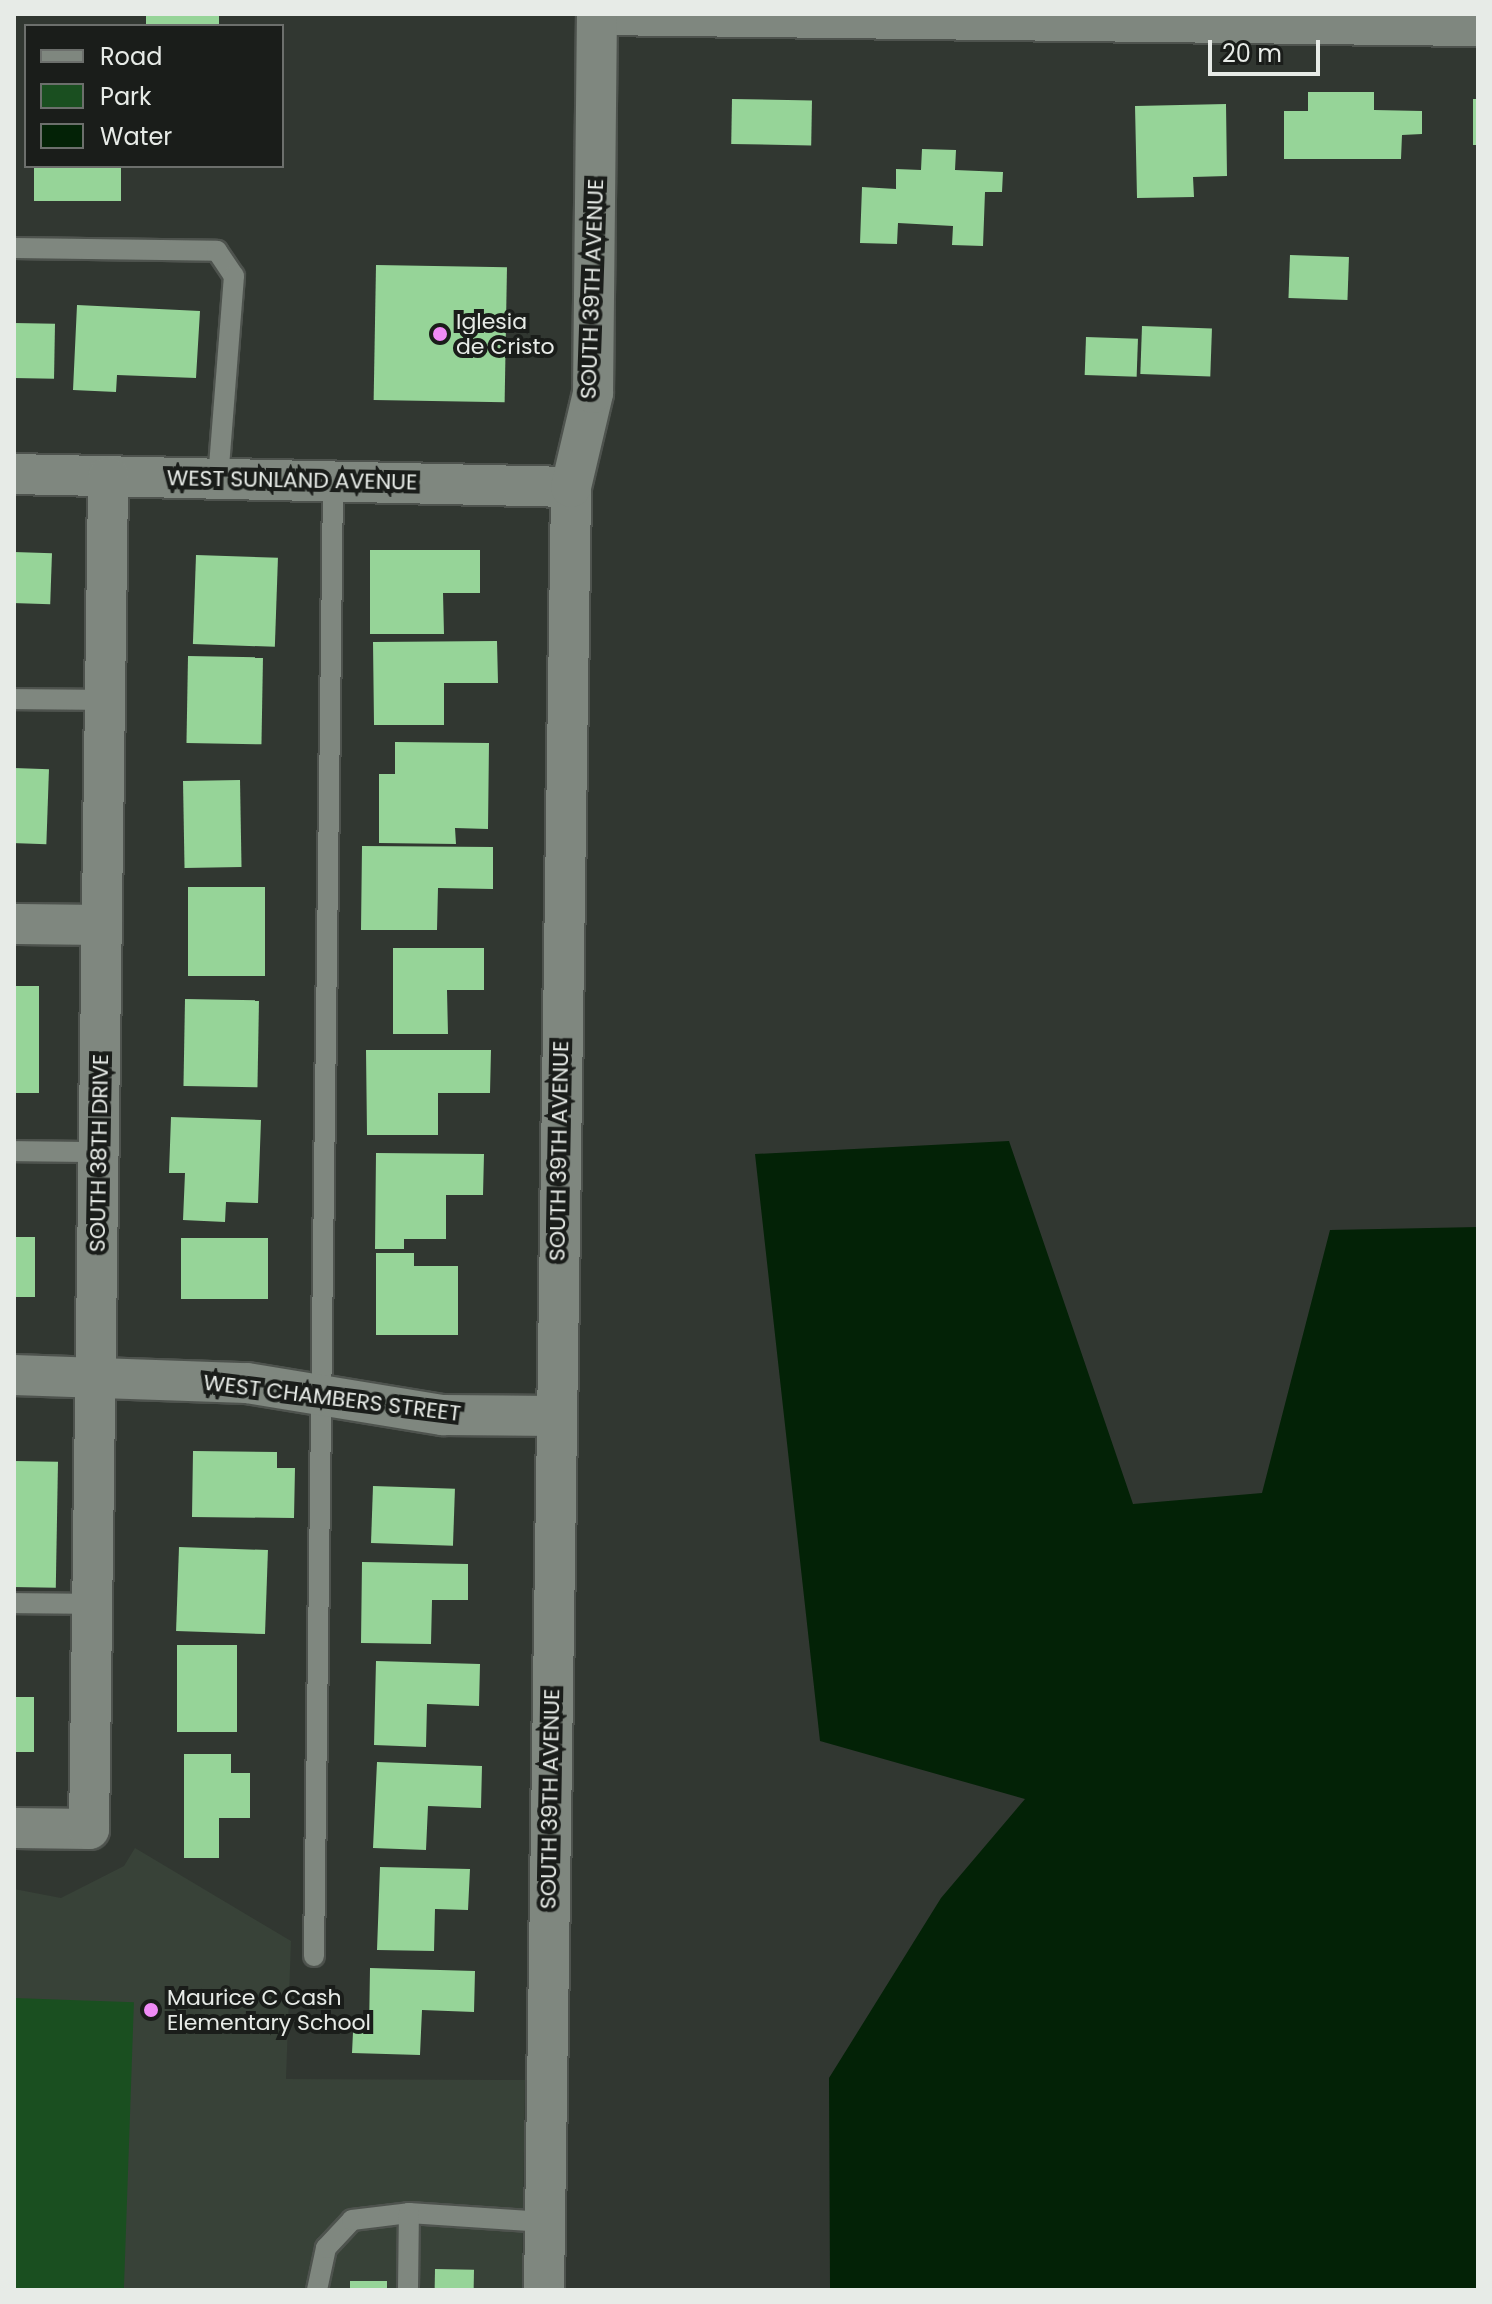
<!DOCTYPE html>
<style>
body{margin:0}
#map{position:relative;width:1492px;height:2304px;overflow:hidden;background:#313731;font-family:Poppins,sans-serif}
div>[style]{position:absolute}
[style*='--x']{left:calc(var(--x)*1px);top:calc(var(--y)*1px);width:calc(var(--w)*1px);rotate:calc(var(--a)*1deg)}
.built>*{inset:0;background:#384238}
.green>*{inset:0;background:#1a4f20;transform-origin:0 0}
.water>*{inset:0;background:#032206}
.building>*{inset:0;background:#96d498;transform-origin:0 0}
.roads{filter:drop-shadow(2px 0 #4e534e) drop-shadow(-2px 0 #4e534e) drop-shadow(0 2px #4e534e) drop-shadow(0 -2px #4e534e)}
.lane>*{height:20px;margin:-10px;padding:0 10px;transform-origin:10px;border-radius:10px;background:#7f877f}
.street>*{height:40px;margin:-20px;padding:0 20px;transform-origin:20px;border-radius:20px;background:#7f877f}
.dots>*{width:22px;height:22px;translate:-50% -50%;box-sizing:border-box;border:4px solid #1a1d1a;border-radius:50%}
span{translate:-50% -50%;white-space:nowrap;text-align:center;line-height:1.15;-webkit-text-stroke:8px #1a1d1a;paint-order:stroke}
.street-label{font-size:22px;color:#e7ebe7}
.poi-label{font-size:22px;color:#e7ebe7}
.left{translate:0 -50%;text-align:left}
.frame{position:absolute;inset:0;border:16px solid #e7ebe7;pointer-events:none}
.legend{position:absolute;left:24px;top:24px;width:260px;height:144px;box-sizing:border-box;background:#1a1d1a;border:2px solid #6c6f6c;margin:0;padding:10px 14px;list-style:none;font-size:24px;color:#e7ebe7}
.legend li{display:flex;align-items:center;gap:16px;height:40px}
.legend b{width:40px;border:2px solid #6c6f6c}
.scale{position:absolute;left:1208px;top:40px;width:112px;height:36px;box-sizing:border-box;border:4px solid #e7ebe7;border-top:0;padding-left:10px;font-size:24px;line-height:28px;white-space:nowrap;color:#e7ebe7;-webkit-text-stroke:6px #1a1d1a;paint-order:stroke}
</style>
<div id="map">
<div class="built">
<i style="clip-path:polygon(135px 1848px,291px 1941px,286px 2079px,525px 2080px,522px 2290px,14px 2290px,14px 1889px,61px 1898px,124px 1866px)"></i>
</div>
<div class="green">
<i style="left:14px;top:1998px;width:120px;height:292px;rotate:2deg"></i>
</div>
<div class="water">
<i style="clip-path:polygon(1009px 1141px,1133px 1504px,1262px 1493px,1330px 1230px,1478px 1227px,1478px 2290px,830px 2290px,829px 2078px,941px 1898px,1025px 1799px,820px 1741px,755px 1154px)"></i>
</div>
<div class="building">
<i style="left:146px;top:14px;width:73px;height:12px"></i>
<i style="clip-path:polygon(1308px 92px,1374px 92px,1374px 110px,1422px 111px,1422px 134px,1402px 135px,1401px 159px,1284px 159px,1284px 111px,1308px 111px)"></i>
<i style="left:732px;top:99px;width:80px;height:45px;rotate:1deg"></i>
<i style="left:1473px;top:99px;width:5px;height:46px"></i>
<i style="clip-path:polygon(1226px 104px,1227px 176px,1193px 177px,1194px 197px,1137px 198px,1135px 106px)"></i>
<i style="clip-path:polygon(922px 149px,956px 150px,955px 170px,1003px 172px,1002px 192px,985px 192px,983px 246px,952px 245px,953px 226px,898px 223px,897px 244px,860px 243px,862px 187px,896px 189px,896px 169px,921px 170px)"></i>
<i style="left:34px;top:166px;width:87px;height:35px"></i>
<i style="left:1290px;top:255px;width:59px;height:43px;rotate:2deg"></i>
<i style="left:376px;top:265px;width:131px;height:135px;rotate:1deg"></i>
<i style="clip-path:polygon(77px 305px,200px 311px,196px 378px,117px 375px,116px 392px,73px 390px)"></i>
<i style="left:14px;top:323px;width:41px;height:55px;rotate:1deg"></i>
<i style="left:1142px;top:326px;width:70px;height:48px;rotate:2deg"></i>
<i style="left:1086px;top:337px;width:52px;height:38px;rotate:2deg"></i>
<i style="clip-path:polygon(370px 550px,480px 550px,480px 593px,443px 593px,444px 634px,370px 634px)"></i>
<i style="left:14px;top:552px;width:38px;height:51px;rotate:2deg"></i>
<i style="left:196px;top:555px;width:82px;height:89px;rotate:2deg"></i>
<i style="clip-path:polygon(497px 641px,498px 683px,444px 683px,444px 725px,374px 725px,373px 642px)"></i>
<i style="left:188px;top:656px;width:75px;height:87px;rotate:1deg"></i>
<i style="clip-path:polygon(395px 742px,489px 743px,488px 829px,455px 828px,456px 844px,379px 843px,379px 774px,395px 774px)"></i>
<i style="left:14px;top:768px;width:35px;height:75px;rotate:2deg"></i>
<i style="left:240px;top:780px;width:87px;height:57px;rotate:89deg"></i>
<i style="clip-path:polygon(362px 846px,493px 847px,493px 889px,438px 888px,437px 930px,361px 930px)"></i>
<i style="left:188px;top:887px;width:77px;height:89px"></i>
<i style="clip-path:polygon(393px 948px,484px 948px,484px 990px,447px 990px,448px 1034px,393px 1034px)"></i>
<i style="left:14px;top:986px;width:25px;height:107px"></i>
<i style="left:185px;top:999px;width:74px;height:87px;rotate:1deg"></i>
<i style="clip-path:polygon(366px 1050px,491px 1050px,490px 1093px,438px 1093px,438px 1135px,367px 1135px)"></i>
<i style="clip-path:polygon(171px 1117px,261px 1120px,258px 1203px,226px 1202px,225px 1222px,183px 1220px,185px 1173px,169px 1173px)"></i>
<i style="clip-path:polygon(376px 1153px,484px 1154px,483px 1195px,446px 1195px,446px 1239px,404px 1239px,404px 1249px,375px 1249px)"></i>
<i style="left:14px;top:1237px;width:21px;height:60px"></i>
<i style="left:181px;top:1238px;width:87px;height:61px"></i>
<i style="clip-path:polygon(376px 1253px,414px 1253px,414px 1266px,458px 1266px,458px 1335px,376px 1335px)"></i>
<i style="clip-path:polygon(193px 1451px,277px 1452px,277px 1468px,295px 1468px,294px 1518px,192px 1517px)"></i>
<i style="left:14px;top:1461px;width:44px;height:126px;rotate:1deg"></i>
<i style="left:373px;top:1486px;width:82px;height:57px;rotate:2deg"></i>
<i style="left:179px;top:1547px;width:89px;height:84px;rotate:2deg"></i>
<i style="clip-path:polygon(362px 1562px,468px 1564px,468px 1600px,432px 1600px,431px 1644px,361px 1643px)"></i>
<i style="left:237px;top:1645px;width:87px;height:60px;rotate:90deg"></i>
<i style="clip-path:polygon(376px 1661px,480px 1664px,479px 1706px,427px 1704px,426px 1747px,374px 1745px)"></i>
<i style="left:14px;top:1697px;width:20px;height:55px"></i>
<i style="clip-path:polygon(184px 1754px,231px 1754px,231px 1773px,250px 1773px,250px 1818px,219px 1818px,219px 1858px,184px 1858px)"></i>
<i style="clip-path:polygon(377px 1762px,482px 1766px,481px 1808px,428px 1806px,426px 1850px,373px 1848px)"></i>
<i style="clip-path:polygon(380px 1867px,470px 1869px,468px 1910px,435px 1909px,434px 1951px,377px 1950px)"></i>
<i style="clip-path:polygon(370px 1968px,475px 1971px,474px 2012px,422px 2010px,420px 2055px,352px 2053px,353px 2032px,369px 2032px)"></i>
<i style="left:435px;top:2269px;width:39px;height:21px;rotate:1deg"></i>
<i style="left:350px;top:2281px;width:37px;height:9px"></i>
</div>
<div class="roads">
<div class="lane">
<i style="--x:14;--y:248;--w:203;--a:0.8"></i>
<i style="--x:217;--y:251;--w:30;--a:56"></i>
<i style="--x:234;--y:276;--w:203;--a:94.5"></i>
<i style="--x:14;--y:699;--w:90;--a:0.6"></i>
<i style="--x:14;--y:1151;--w:84;--a:0.7"></i>
<i style="--x:14;--y:1603;--w:79;--a:0.7"></i>
<i style="--x:314;--y:1956;--w:1477;--a:-89.26"></i>
<i style="--x:317;--y:2290;--w:43;--a:-77.9"></i>
<i style="--x:326;--y:2248;--w:38;--a:-47"></i>
<i style="--x:352;--y:2220;--w:57;--a:-7"></i>
<i style="--x:409;--y:2213;--w:136;--a:3.8"></i>
<i style="--x:408;--y:2290;--w:77;--a:-89.3"></i>
</div>
<div class="street">
<i style="--x:597;--y:15;--w:881;--a:0.72"></i>
<i style="--x:14;--y:474;--w:557;--a:1.34"></i>
<i style="--x:14;--y:924;--w:88;--a:0.7"></i>
<i style="--x:14;--y:1375;--w:233;--a:2"></i>
<i style="--x:247;--y:1383;--w:199;--a:9.3"></i>
<i style="--x:443;--y:1415;--w:111;--a:0.5"></i>
<i style="--x:14;--y:1828;--w:75;--a:0.8"></i>
<i style="--x:89;--y:1829;--w:1352;--a:-89.19"></i>
<i style="--x:544;--y:2290;--w:1803;--a:-89.14"></i>
<i style="--x:571;--y:487;--w:97;--a:-76.8"></i>
<i style="--x:593;--y:393;--w:379;--a:-89.4"></i>
</div>
</div>
<div class="dots">
<i style="left:440px;top:334px;background:#f08bf6"></i>
<i style="left:151px;top:2010px;background:#f08bf6"></i>
</div>
<div class="street-label">
<span style="left:592px;top:289px;rotate:-88deg">SOUTH 39TH AVENUE</span>
<span style="left:292px;top:480px;rotate:1deg">WEST SUNLAND AVENUE</span>
<span style="left:559px;top:1151px;rotate:-89deg">SOUTH 39TH AVENUE</span>
<span style="left:99px;top:1153px;rotate:-89deg">SOUTH 38TH DRIVE</span>
<span style="left:332px;top:1398px;rotate:7deg">WEST CHAMBERS STREET</span>
<span style="left:550px;top:1799px;rotate:-89deg">SOUTH 39TH AVENUE</span>
</div>
<div class="poi-label">
<span class="left" style="left:456px;top:334px">Iglesia<br>de Cristo</span>
<span class="left" style="left:167px;top:2010px">Maurice C Cash<br>Elementary School</span>
</div>
<div class="frame"></div>
<ul class="legend">
<li><b style="height:10px;background:#7f877f"></b>Road</li>
<li><b style="height:22px;background:#1a4f20"></b>Park</li>
<li><b style="height:22px;background:#032206"></b>Water</li>
</ul>
<div class="scale">20 m</div>
</div>
